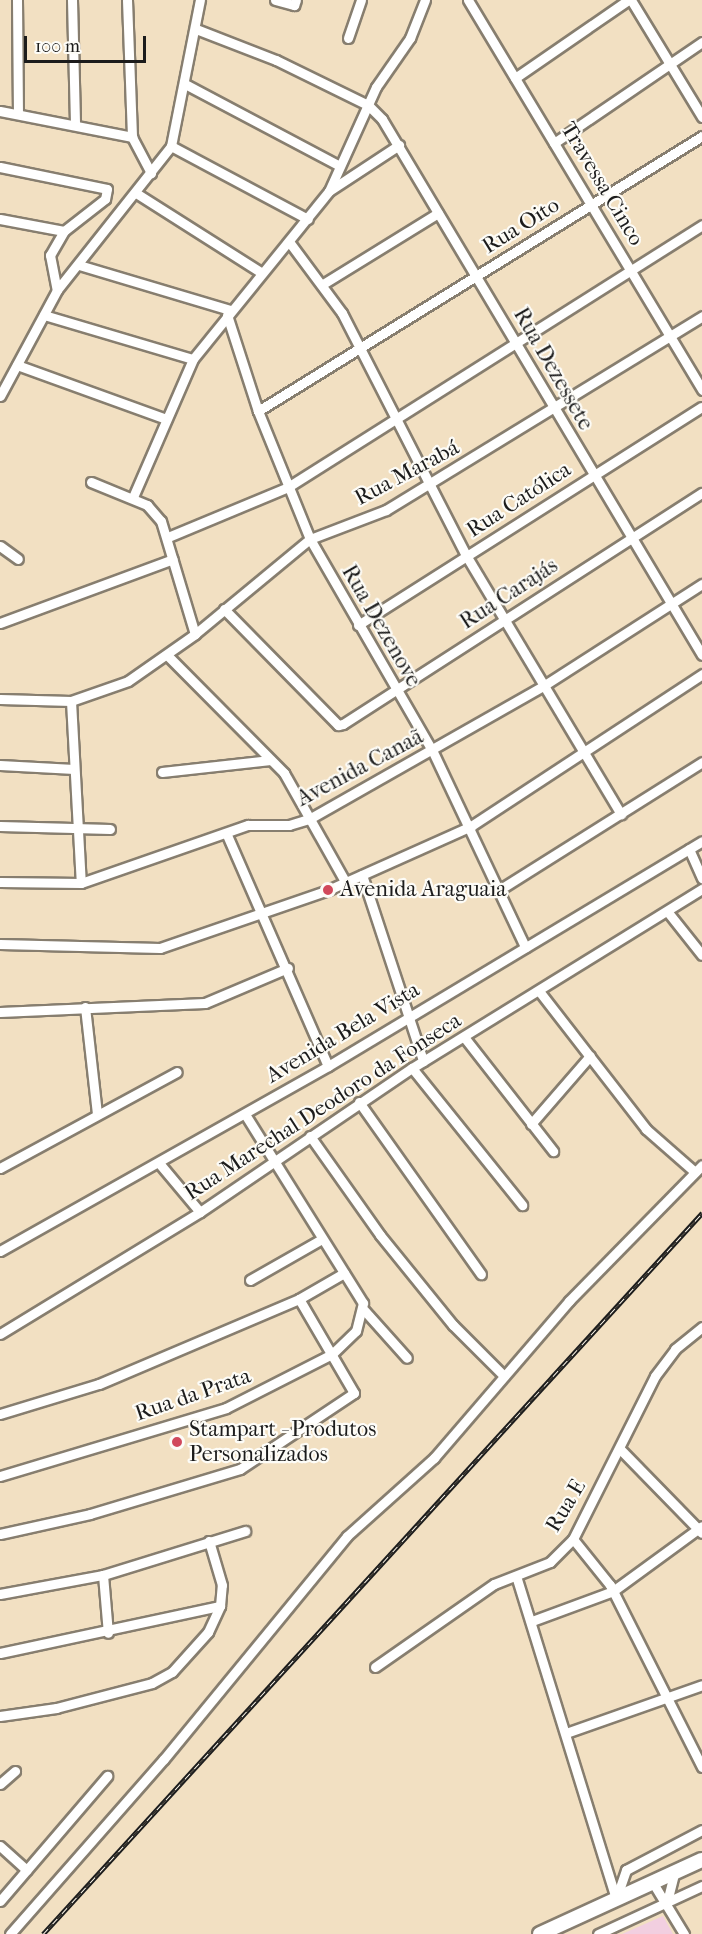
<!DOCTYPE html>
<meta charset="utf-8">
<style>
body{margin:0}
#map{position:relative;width:702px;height:1934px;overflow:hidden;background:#f2e0c2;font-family:"IM FELL French Canon",serif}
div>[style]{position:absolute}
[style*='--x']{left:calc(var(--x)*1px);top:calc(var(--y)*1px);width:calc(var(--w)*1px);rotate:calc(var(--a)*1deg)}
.built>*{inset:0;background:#f2cfe0}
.roads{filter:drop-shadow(2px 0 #877e6f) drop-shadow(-2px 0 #877e6f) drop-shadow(0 2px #877e6f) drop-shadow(0 -2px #877e6f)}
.minor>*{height:9px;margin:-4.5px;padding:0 4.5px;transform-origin:4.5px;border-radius:4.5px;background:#fff}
.highway>*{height:14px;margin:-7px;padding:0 7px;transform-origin:7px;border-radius:7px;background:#fff}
.rail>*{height:4.5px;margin-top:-2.25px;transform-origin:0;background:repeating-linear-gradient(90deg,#fdfcf7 0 7px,#1c1c1c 0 14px);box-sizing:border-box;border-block:2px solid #1c1c1c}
.dots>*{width:16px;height:16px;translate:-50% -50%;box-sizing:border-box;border:3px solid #fdfcf7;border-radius:50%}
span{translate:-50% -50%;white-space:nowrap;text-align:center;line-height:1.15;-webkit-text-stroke:4.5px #fdfcf7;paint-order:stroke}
.street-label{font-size:22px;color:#1c1c1c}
.poi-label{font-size:22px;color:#1c1c1c}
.left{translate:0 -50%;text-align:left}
.scale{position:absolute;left:24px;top:36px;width:122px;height:27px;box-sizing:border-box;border:3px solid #1c1c1c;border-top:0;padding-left:8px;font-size:18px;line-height:21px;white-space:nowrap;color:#1c1c1c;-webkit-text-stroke:4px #fdfcf7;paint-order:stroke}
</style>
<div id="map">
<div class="built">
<i style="clip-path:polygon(663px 1916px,673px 1934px,622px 1934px)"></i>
</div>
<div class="roads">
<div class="minor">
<i style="--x:17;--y:0;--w:114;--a:89.5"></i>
<i style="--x:72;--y:0;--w:124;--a:88.6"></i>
<i style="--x:127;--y:0;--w:137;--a:87.9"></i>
<i style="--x:132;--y:137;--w:41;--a:62.2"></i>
<i style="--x:275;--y:0;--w:20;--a:15"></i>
<i style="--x:294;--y:5;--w:5;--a:-68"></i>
<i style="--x:468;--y:0;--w:455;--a:59"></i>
<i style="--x:631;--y:0;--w:137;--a:58.7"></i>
<i style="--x:196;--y:29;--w:86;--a:21.2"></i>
<i style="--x:276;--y:60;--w:102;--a:26.1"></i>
<i style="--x:368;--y:105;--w:20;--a:45"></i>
<i style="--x:382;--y:119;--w:624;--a:59.16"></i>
<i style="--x:348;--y:38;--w:40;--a:-71.1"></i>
<i style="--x:515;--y:78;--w:137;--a:-34.6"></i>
<i style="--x:185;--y:84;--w:175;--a:27.9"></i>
<i style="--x:0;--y:111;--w:135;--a:11.1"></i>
<i style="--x:554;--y:143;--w:179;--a:-34.3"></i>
<i style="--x:171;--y:146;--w:155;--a:28.1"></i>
<i style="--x:0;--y:167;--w:109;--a:11.6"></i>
<i style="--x:107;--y:189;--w:10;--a:101"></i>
<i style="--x:105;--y:199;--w:52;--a:142"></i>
<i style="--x:64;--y:231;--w:28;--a:120"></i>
<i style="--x:50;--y:255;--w:36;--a:79"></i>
<i style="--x:329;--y:191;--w:84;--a:-33.3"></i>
<i style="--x:136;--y:193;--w:149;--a:32.4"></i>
<i style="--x:0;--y:219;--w:65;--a:10.6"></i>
<i style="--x:290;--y:243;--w:87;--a:53.4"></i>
<i style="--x:342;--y:313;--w:274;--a:62.9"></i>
<i style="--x:467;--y:557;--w:300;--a:59.1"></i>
<i style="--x:79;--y:265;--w:158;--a:16.6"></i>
<i style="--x:323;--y:284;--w:135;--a:-31.7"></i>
<i style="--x:44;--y:315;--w:155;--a:16.5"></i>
<i style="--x:227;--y:315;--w:101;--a:72.1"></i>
<i style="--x:258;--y:411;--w:138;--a:67.9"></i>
<i style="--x:310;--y:539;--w:246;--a:60"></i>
<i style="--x:433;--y:752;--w:216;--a:64.7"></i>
<i style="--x:17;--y:365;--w:158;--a:19.9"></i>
<i style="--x:0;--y:396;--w:120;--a:-61.7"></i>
<i style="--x:57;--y:290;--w:184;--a:-51.6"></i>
<i style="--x:171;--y:146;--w:149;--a:-78.8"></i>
<i style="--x:258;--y:411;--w:522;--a:-31.77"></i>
<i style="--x:91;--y:482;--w:61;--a:22.3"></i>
<i style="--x:147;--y:505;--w:21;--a:49"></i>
<i style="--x:161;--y:521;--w:118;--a:73.3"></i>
<i style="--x:133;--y:497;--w:150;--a:-66.5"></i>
<i style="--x:193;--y:359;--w:216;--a:-51"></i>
<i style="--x:329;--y:191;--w:114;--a:-65.7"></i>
<i style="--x:376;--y:87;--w:60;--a:-55.2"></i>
<i style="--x:410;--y:38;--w:41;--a:-68.5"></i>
<i style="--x:168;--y:537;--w:130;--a:-22.6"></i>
<i style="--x:288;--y:487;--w:490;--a:-32.3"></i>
<i style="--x:0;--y:546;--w:22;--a:36"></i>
<i style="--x:224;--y:609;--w:163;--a:45.5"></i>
<i style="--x:338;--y:725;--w:5;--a:-11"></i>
<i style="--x:343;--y:724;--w:427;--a:-32.8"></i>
<i style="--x:0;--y:623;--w:184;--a:-20.3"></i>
<i style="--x:358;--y:625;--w:407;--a:-32.4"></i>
<i style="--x:168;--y:656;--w:165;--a:45.2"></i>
<i style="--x:284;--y:773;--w:126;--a:60.6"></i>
<i style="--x:0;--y:699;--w:71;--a:1.6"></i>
<i style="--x:71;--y:701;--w:60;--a:-19.3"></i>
<i style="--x:128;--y:681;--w:82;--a:-35"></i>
<i style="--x:195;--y:634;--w:149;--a:-39.6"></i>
<i style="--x:310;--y:539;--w:81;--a:-20.9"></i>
<i style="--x:386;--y:510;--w:371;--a:-31.5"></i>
<i style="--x:71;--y:701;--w:182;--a:86.9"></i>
<i style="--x:0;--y:765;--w:74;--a:3.1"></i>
<i style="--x:162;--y:772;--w:109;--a:-6.3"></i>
<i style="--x:0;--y:826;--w:110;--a:1.6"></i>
<i style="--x:227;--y:835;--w:252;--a:66.4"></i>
<i style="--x:689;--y:849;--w:32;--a:66"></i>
<i style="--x:362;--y:875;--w:196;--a:71.8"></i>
<i style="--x:0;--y:882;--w:81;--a:0.7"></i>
<i style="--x:81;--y:883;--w:177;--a:-19.2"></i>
<i style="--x:248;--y:825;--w:41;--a:0"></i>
<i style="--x:289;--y:825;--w:21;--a:-17"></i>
<i style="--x:309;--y:819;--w:269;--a:-29.6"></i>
<i style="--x:543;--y:686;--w:189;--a:-32.7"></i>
<i style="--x:499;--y:890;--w:240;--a:-32.2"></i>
<i style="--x:667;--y:911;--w:56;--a:51.5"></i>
<i style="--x:0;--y:944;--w:160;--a:1.4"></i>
<i style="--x:160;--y:948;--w:178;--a:-19"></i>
<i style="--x:328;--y:890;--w:157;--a:-24.1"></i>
<i style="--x:471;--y:826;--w:277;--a:-33.3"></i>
<i style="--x:539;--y:991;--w:175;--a:52.2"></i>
<i style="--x:646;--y:1129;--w:65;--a:41.3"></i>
<i style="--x:85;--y:1007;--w:108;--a:83.6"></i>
<i style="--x:0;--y:1012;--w:205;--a:-2.5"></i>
<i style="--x:205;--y:1003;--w:90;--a:-22.9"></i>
<i style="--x:464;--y:1037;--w:145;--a:52"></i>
<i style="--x:412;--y:1068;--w:176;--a:51.2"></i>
<i style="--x:359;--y:1102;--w:211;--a:54.7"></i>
<i style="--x:531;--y:1124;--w:90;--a:-49.1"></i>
<i style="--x:310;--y:1136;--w:121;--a:54.7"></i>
<i style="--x:380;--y:1235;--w:116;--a:51"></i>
<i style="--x:453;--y:1325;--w:72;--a:45"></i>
<i style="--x:159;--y:1163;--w:64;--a:50.1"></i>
<i style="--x:0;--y:1168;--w:201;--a:-28.5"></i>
<i style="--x:0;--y:1251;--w:377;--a:-29.4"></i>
<i style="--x:328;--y:1066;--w:436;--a:-31"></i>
<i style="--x:250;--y:1280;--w:83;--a:-29.7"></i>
<i style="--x:364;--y:1310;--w:64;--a:48.1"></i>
<i style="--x:0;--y:1334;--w:234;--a:-31.4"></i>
<i style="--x:200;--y:1212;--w:256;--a:-34.2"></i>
<i style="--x:412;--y:1068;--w:341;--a:-31.7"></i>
<i style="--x:0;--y:1414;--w:103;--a:-16.9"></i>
<i style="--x:99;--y:1384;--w:217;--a:-23"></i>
<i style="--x:299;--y:1299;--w:52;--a:-30"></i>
<i style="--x:620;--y:1449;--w:117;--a:45.7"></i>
<i style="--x:0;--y:1476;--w:236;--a:-16.7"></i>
<i style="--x:226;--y:1408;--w:119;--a:-27"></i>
<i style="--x:332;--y:1354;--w:33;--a:-44"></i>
<i style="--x:356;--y:1331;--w:29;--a:-76"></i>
<i style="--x:363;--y:1303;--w:223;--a:-122"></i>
<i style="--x:0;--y:1534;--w:92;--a:-12.5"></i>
<i style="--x:90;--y:1514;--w:157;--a:-16.7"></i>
<i style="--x:240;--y:1469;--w:137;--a:-33.7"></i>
<i style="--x:354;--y:1393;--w:109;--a:-120.3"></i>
<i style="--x:573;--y:1539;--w:59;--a:51.2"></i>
<i style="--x:610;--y:1585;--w:204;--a:63.2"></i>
<i style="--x:103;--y:1575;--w:58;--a:85.1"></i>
<i style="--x:517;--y:1579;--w:335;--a:72.8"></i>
<i style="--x:0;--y:1594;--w:105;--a:-10.5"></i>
<i style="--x:103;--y:1575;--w:149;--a:-17.2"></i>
<i style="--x:532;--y:1621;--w:86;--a:-20.3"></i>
<i style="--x:613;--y:1591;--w:110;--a:-36.1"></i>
<i style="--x:0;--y:1653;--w:225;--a:-12.1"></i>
<i style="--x:375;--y:1667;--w:145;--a:-34.9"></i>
<i style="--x:494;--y:1584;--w:60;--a:-21.4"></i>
<i style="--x:550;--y:1562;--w:33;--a:-45"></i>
<i style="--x:573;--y:1539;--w:182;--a:-63.3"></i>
<i style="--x:655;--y:1376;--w:34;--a:-53"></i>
<i style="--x:675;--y:1349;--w:35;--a:-39"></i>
<i style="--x:0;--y:1716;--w:57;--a:-8.1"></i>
<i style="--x:56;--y:1708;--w:99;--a:-14.6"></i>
<i style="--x:152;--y:1683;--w:23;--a:-29"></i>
<i style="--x:172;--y:1672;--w:54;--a:-48"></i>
<i style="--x:208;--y:1632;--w:29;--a:-65"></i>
<i style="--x:220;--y:1606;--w:21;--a:-85"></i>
<i style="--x:222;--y:1585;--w:46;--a:-106.5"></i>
<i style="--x:566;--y:1733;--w:144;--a:-19.4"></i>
<i style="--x:0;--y:1784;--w:20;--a:-41"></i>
<i style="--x:0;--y:1846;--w:36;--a:42"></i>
<i style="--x:653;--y:1883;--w:60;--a:58.7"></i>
<i style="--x:616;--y:1899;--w:31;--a:-71"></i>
<i style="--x:626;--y:1870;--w:86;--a:-27.8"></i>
<i style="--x:0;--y:1901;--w:165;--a:-49.4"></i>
<i style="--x:667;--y:1902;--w:30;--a:-76"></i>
<i style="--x:10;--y:1934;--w:233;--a:-48.7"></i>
<i style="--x:164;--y:1759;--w:288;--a:-50.6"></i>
<i style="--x:347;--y:1536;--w:117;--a:-41.9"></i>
<i style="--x:434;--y:1458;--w:207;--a:-49.3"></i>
<i style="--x:569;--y:1301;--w:190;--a:-45.6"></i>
<i style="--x:598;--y:1934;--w:115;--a:-24.8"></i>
</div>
<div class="highway">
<i style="--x:540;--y:1934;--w:178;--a:-24.6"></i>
</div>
</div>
<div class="rail">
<i style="--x:43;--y:1934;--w:977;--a:-47.57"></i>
</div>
<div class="dots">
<i style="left:328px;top:890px;background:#d1495b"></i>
<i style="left:177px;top:1442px;background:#d1495b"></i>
</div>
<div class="street-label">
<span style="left:602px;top:184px;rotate:59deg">Travessa Cinco</span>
<span style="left:521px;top:226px;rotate:-32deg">Rua Oito</span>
<span style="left:553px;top:369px;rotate:60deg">Rua Dezessete</span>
<span style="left:407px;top:473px;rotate:-28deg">Rua Marabá</span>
<span style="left:519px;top:500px;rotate:-33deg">Rua Católica</span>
<span style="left:509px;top:594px;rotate:-33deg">Rua Carajás</span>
<span style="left:381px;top:626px;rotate:60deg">Rua Dezenove</span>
<span style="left:360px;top:768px;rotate:-28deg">Avenida Canaã</span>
<span style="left:343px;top:1033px;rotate:-31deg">Avenida Bela Vista</span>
<span style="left:323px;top:1107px;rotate:-33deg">Rua Marechal Deodoro da Fonseca</span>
<span style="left:193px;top:1395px;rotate:-19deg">Rua da Prata</span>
<span style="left:566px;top:1506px;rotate:-59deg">Rua E</span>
</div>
<div class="poi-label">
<span class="left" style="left:340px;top:890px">Avenida Araguaia</span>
<span class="left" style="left:189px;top:1442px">Stampart - Produtos<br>Personalizados</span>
</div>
<div class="scale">100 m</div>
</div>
